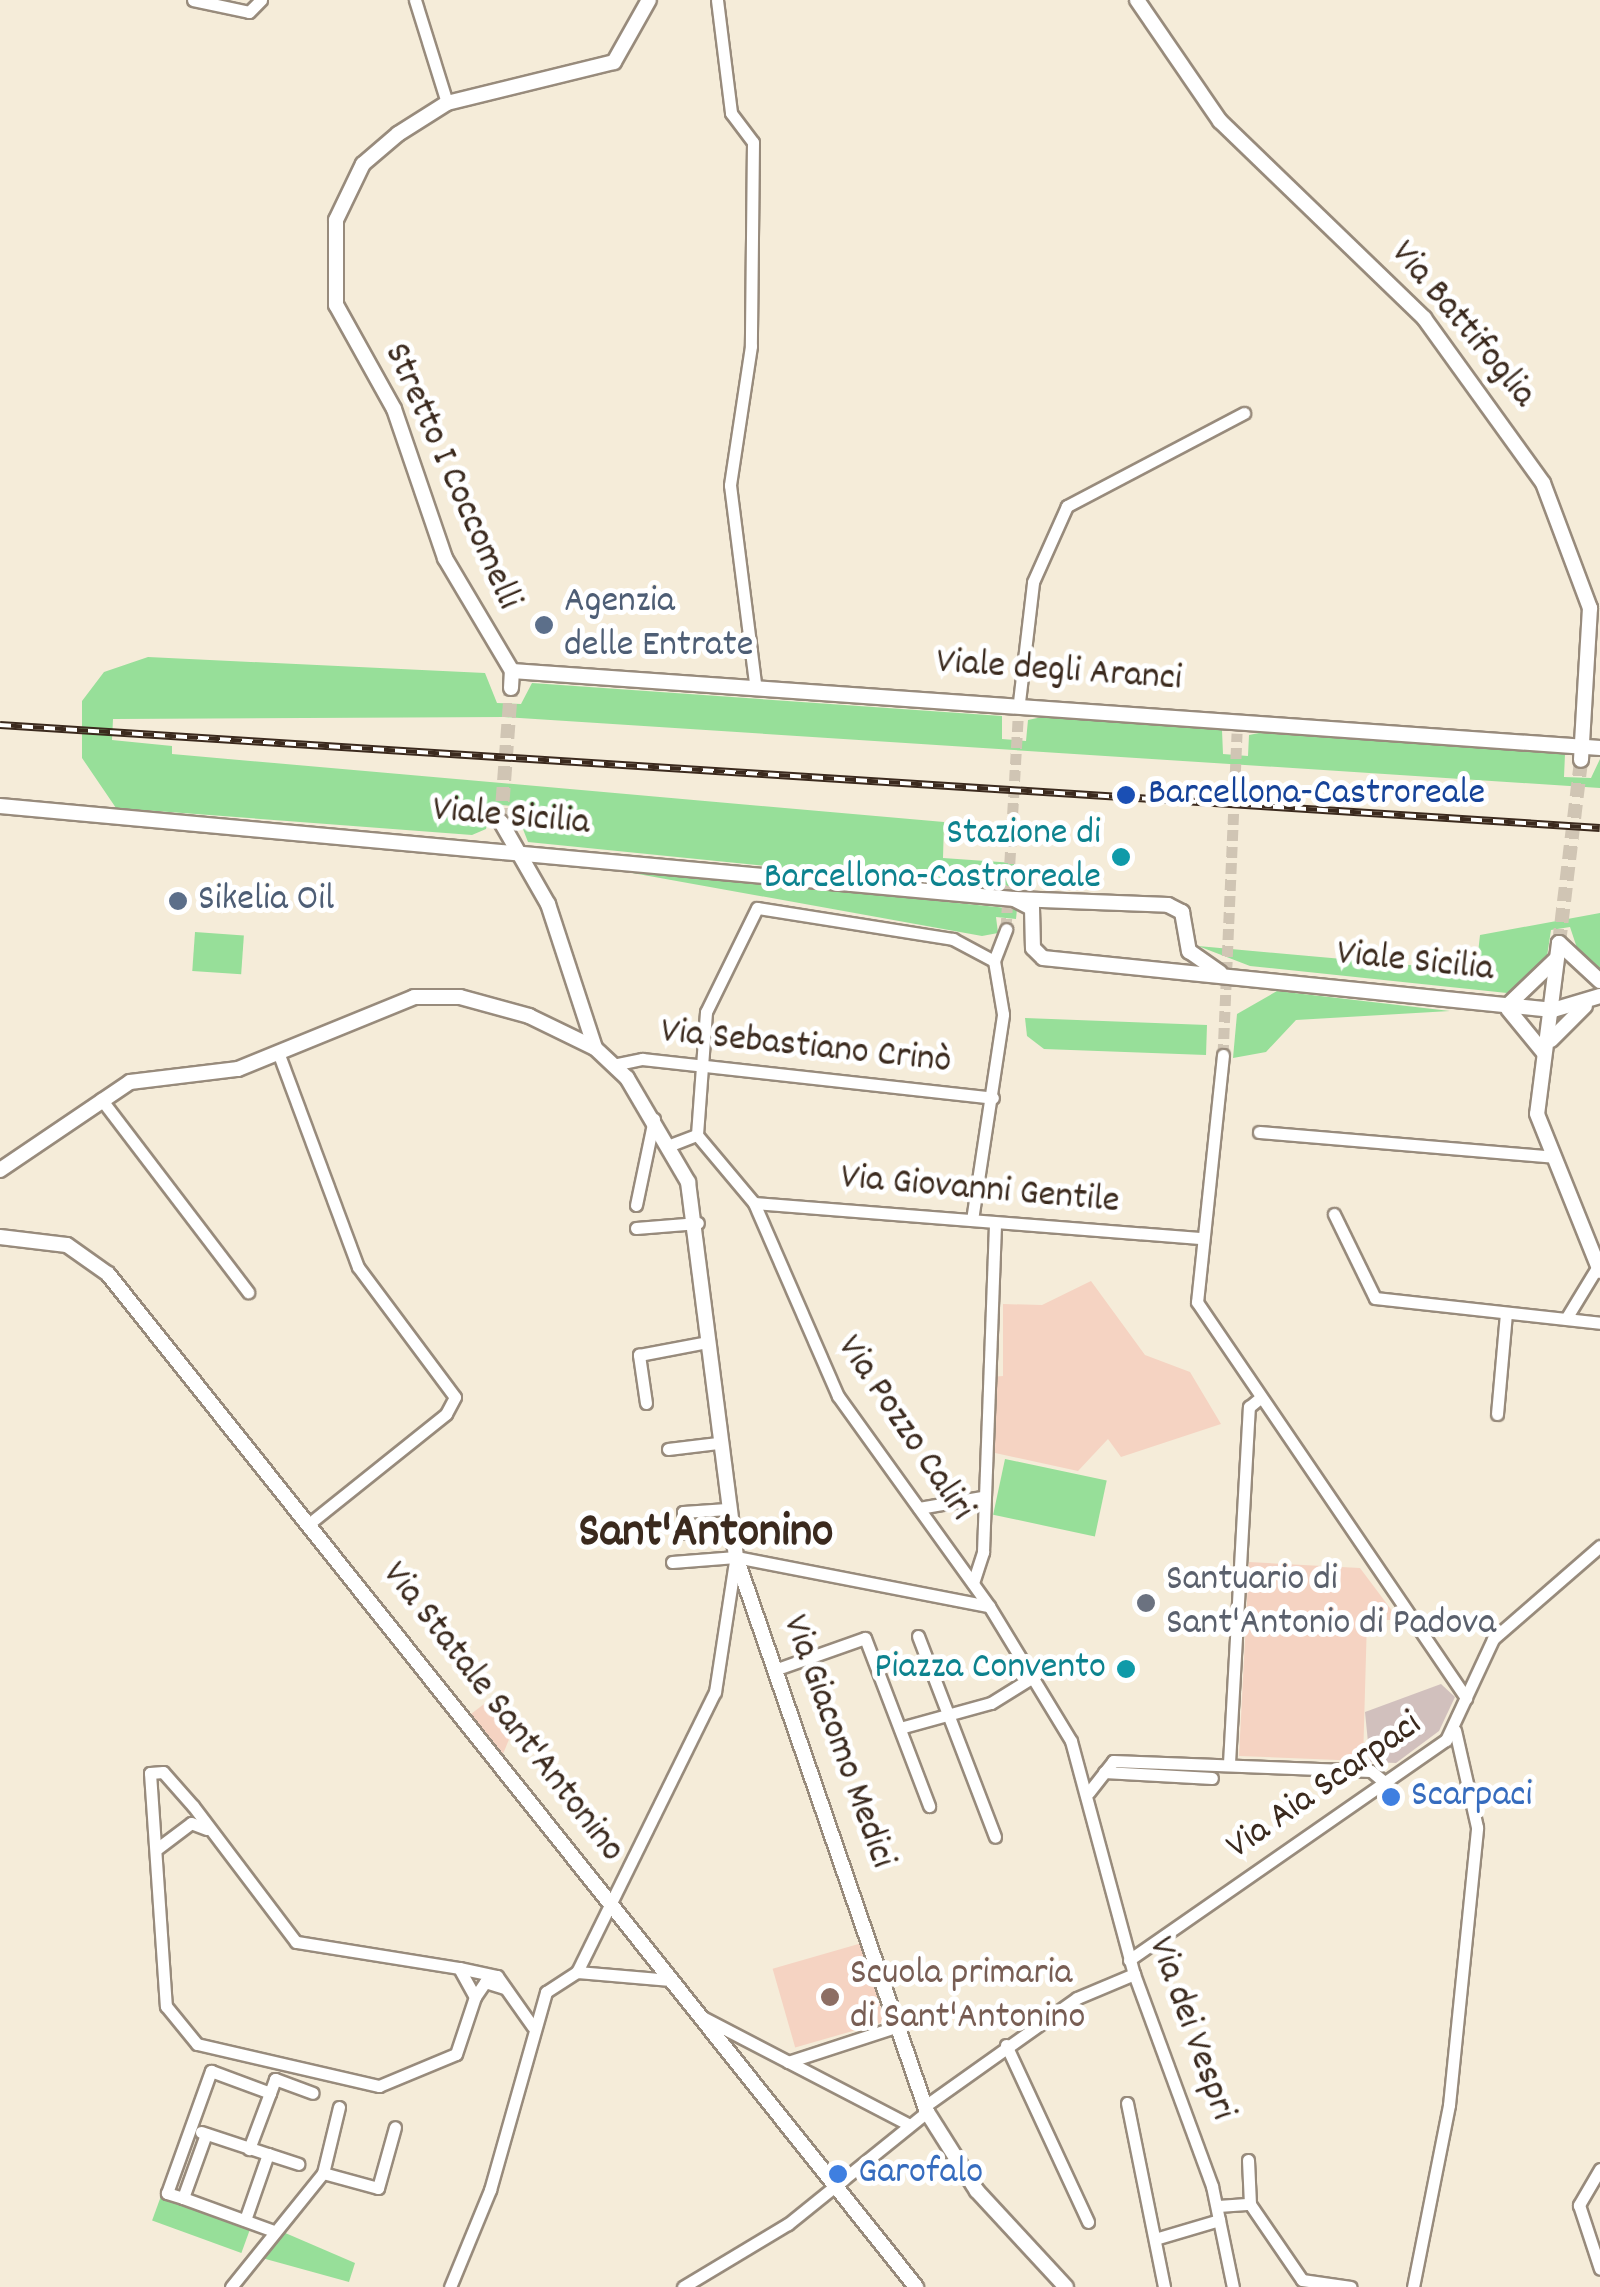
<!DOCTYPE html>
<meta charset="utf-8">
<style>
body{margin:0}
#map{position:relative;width:1600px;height:2287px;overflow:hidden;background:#f5ecd9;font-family:Dekko,sans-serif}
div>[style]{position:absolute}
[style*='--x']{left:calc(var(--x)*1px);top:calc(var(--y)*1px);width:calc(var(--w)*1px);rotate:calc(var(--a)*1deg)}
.built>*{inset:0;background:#f5d3c2;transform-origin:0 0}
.industrial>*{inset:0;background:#d1c0bd}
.green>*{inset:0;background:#97df99;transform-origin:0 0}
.minor-tunnel>*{height:11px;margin-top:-5.5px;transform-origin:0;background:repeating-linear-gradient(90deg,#d0c5b4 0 11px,transparent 0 16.5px)}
.tertiary-tunnel>*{height:14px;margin-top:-7px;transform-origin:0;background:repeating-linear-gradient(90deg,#d0c5b4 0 14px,transparent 0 21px)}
.roads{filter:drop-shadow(2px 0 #988b7c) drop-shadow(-2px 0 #988b7c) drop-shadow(0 2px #988b7c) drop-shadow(0 -2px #988b7c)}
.minor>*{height:11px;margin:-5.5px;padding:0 5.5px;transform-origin:5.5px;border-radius:5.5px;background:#fff}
.tertiary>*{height:14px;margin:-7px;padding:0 7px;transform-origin:7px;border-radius:7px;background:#fff}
.rail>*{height:8px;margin-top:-4px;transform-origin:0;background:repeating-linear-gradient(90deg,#fff 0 11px,#3b2a1e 0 22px);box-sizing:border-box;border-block:2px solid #3b2a1e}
.dots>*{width:28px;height:28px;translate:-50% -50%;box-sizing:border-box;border:5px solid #fff;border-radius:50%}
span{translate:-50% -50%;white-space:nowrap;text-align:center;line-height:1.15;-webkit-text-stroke:10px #fff;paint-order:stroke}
.street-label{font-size:38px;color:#3b2a1e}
.service-label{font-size:38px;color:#4e5e75}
.left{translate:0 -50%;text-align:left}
.transit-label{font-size:38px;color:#164399}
.culture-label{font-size:38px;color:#0d838f}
.right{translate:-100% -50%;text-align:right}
.worship-label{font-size:38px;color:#5b616d}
.shop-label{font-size:38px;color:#366cbe}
.education-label{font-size:38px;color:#785e54}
.district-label{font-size:48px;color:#3b2a1e;font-weight:700}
</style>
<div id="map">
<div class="built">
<i style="clip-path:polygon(1091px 1281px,1145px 1355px,1190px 1372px,1221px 1424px,1121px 1457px,1108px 1439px,1078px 1471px,986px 1451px,990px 1377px,1003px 1376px,1003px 1304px,1042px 1305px)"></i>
<i style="clip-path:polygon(1249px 1562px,1360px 1568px,1399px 1620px,1367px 1620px,1363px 1761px,1239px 1756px)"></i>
<i style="clip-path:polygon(497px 1694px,517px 1720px,503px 1754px,471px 1714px)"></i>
<i style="left:862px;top:1943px;width:82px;height:93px;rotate:74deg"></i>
</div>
<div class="industrial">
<i style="clip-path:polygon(1441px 1684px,1455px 1697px,1439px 1731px,1396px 1763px,1370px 1762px,1365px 1712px)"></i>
</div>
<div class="green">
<i style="clip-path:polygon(148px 657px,485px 673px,497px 703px,521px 704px,532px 683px,1002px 716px,1002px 739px,1026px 741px,1028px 720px,1042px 717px,1222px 730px,1223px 754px,1248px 756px,1249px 735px,1259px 733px,1565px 754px,1564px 777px,1591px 778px,1600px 759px,1600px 788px,504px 717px,113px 719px,112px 740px,172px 746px,172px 754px,944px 822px,943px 858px,1014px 863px,1013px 891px,528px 842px,514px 806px,491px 804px,486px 829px,472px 835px,116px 808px,82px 758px,82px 701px,104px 672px)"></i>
<i style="clip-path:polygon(599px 867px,1017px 909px,1016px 919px,996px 917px,998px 933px,982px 936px)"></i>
<i style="clip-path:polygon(1600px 913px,1600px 972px,1580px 957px,1570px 927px,1551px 930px,1546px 963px,1507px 993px,1250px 966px,1198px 946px,1476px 971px,1480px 935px)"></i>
<i style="left:195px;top:932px;width:49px;height:39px;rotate:4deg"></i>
<i style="clip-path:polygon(1277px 991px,1450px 1011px,1296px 1020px,1266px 1052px,1233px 1058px,1237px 1014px)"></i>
<i style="clip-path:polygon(1025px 1018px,1207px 1025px,1206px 1055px,1044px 1049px,1027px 1036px)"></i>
<i style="left:1005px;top:1459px;width:104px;height:57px;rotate:12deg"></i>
<i style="left:161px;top:2196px;width:95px;height:26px;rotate:20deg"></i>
<i style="clip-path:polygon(283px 2232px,355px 2263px,349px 2282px,262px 2258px)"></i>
</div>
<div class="minor-tunnel">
<i style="--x:1006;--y:929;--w:227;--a:-86.7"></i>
<i style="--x:1223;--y:1055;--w:322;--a:-87.5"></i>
</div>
<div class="tertiary-tunnel">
<i style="--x:501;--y:822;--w:134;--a:-85.7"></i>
<i style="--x:1559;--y:943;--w:184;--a:-83.1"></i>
</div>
<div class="roads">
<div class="minor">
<i style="--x:193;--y:0;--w:57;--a:12.1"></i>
<i style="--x:249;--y:12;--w:17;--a:-45"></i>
<i style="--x:415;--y:0;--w:108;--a:72.7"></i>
<i style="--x:717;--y:0;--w:114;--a:82.9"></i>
<i style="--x:731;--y:113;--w:36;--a:53"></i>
<i style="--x:753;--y:142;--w:204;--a:90.6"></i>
<i style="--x:751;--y:346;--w:141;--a:98.6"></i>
<i style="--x:730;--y:485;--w:200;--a:82.8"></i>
<i style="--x:1019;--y:702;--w:121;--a:-83.3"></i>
<i style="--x:1033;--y:582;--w:83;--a:-65.9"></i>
<i style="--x:1067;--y:506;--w:200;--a:-27.7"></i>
<i style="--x:994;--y:961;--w:34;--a:-69"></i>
<i style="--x:278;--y:1052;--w:229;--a:69.6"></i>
<i style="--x:358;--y:1267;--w:162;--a:53.3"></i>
<i style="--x:455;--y:1397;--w:19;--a:118"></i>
<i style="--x:446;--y:1414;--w:174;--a:141.3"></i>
<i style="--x:1223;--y:1055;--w:248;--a:96"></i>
<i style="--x:1197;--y:1302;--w:479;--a:55.8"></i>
<i style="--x:613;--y:1065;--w:30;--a:-12"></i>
<i style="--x:642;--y:1059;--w:353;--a:6.3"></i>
<i style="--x:101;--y:1099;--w:243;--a:52.7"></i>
<i style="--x:1259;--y:1132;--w:296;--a:4.8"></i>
<i style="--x:673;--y:1144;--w:26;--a:-21"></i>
<i style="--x:754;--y:1203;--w:447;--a:4.5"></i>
<i style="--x:636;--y:1205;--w:88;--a:-78.2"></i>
<i style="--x:1334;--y:1214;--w:93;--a:64"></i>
<i style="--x:1375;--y:1298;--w:226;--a:6.3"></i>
<i style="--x:972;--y:1220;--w:208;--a:-81.4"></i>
<i style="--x:1003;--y:1014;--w:54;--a:-99.6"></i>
<i style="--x:994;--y:961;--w:47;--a:-151.8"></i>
<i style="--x:953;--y:939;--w:198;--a:-171"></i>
<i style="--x:757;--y:908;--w:116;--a:116.1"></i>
<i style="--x:706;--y:1012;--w:123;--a:94.2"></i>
<i style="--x:697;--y:1135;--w:89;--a:50"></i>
<i style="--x:754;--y:1203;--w:210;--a:66.5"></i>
<i style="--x:838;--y:1396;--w:259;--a:54.3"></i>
<i style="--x:989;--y:1606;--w:158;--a:58.7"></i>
<i style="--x:1071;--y:1741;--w:241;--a:74.9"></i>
<i style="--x:1134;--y:1974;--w:226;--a:69.8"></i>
<i style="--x:1212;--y:2186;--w:103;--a:78.3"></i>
<i style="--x:636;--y:1228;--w:62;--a:-4.6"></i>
<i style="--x:1567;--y:1317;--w:60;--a:-58.7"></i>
<i style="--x:646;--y:1403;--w:49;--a:-98.3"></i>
<i style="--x:639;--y:1355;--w:69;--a:-10.8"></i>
<i style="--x:1497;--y:1414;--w:101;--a:-84.9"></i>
<i style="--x:668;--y:1449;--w:50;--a:-6.8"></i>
<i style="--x:919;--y:1508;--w:64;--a:-9.9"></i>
<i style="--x:683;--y:1533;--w:21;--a:-90"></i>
<i style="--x:683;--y:1512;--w:44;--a:-3.9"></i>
<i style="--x:672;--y:1562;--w:64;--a:-4.5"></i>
<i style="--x:736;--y:1557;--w:258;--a:11"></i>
<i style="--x:973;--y:1583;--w:33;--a:-72"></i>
<i style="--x:983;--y:1552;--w:329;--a:-87.9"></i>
<i style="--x:918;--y:1636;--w:215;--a:69"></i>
<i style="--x:777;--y:1669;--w:93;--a:-19.4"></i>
<i style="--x:865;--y:1638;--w:180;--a:69.1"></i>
<i style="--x:900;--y:1728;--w:94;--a:-15.4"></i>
<i style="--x:991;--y:1703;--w:53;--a:-31.9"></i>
<i style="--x:1229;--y:1763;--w:357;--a:-86.8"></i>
<i style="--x:1249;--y:1407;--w:13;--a:-39"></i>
<i style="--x:1104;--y:1772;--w:108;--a:3.2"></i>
<i style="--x:1089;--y:1792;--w:39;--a:-52"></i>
<i style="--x:1113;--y:1761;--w:258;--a:2.2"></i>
<i style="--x:1371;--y:1771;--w:16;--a:40"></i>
<i style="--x:158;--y:1848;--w:41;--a:-37.1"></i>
<i style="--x:191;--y:1823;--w:17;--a:21"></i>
<i style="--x:1129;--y:1960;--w:386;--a:-34.8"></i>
<i style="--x:1446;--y:1740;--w:111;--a:-65"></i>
<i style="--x:1493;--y:1639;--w:142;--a:-41"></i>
<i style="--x:459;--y:1968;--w:165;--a:-170.9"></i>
<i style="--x:296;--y:1942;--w:171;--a:-127.1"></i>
<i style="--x:193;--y:1806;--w:45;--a:-131.4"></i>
<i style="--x:163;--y:1772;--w:13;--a:176"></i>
<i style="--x:150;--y:1773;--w:234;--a:86.1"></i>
<i style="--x:166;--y:2006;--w:49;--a:50.8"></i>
<i style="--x:197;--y:2044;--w:187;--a:13"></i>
<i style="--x:379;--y:2086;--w:83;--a:-22.6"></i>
<i style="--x:456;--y:2054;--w:60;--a:-71.6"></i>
<i style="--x:475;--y:1997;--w:33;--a:-119"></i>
<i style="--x:459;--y:1968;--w:39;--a:12"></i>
<i style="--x:497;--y:1976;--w:62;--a:54.8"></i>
<i style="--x:577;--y:1972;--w:312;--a:-63.8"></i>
<i style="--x:715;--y:1692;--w:133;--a:-81.3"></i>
<i style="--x:475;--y:1997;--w:18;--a:-56"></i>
<i style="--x:485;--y:1982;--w:21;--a:17"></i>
<i style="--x:704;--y:2018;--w:230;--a:27.5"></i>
<i style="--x:1006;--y:2045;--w:195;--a:65.1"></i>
<i style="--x:788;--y:2062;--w:117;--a:-18"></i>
<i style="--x:270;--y:2093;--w:15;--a:-70"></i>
<i style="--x:275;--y:2079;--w:40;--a:20.2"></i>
<i style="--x:1127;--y:2103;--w:188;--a:78.6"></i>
<i style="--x:925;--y:2106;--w:186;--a:-35.4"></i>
<i style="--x:1077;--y:1998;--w:62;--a:-22.8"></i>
<i style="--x:339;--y:2107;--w:68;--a:103.6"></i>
<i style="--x:323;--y:2173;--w:57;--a:15.3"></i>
<i style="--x:378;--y:2188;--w:63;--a:-74.4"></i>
<i style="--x:201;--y:2132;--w:71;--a:18.2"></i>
<i style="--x:268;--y:2154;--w:70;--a:109.2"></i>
<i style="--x:206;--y:2134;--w:68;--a:109.8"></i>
<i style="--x:183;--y:2198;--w:94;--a:20"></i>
<i style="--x:268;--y:2154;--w:32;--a:18"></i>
<i style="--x:1248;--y:2160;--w:44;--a:87.4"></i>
<i style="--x:1600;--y:2169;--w:42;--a:120.3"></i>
<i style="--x:1579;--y:2205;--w:67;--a:71.8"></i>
<i style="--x:183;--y:2198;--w:17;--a:-163"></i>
<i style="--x:167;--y:2193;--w:130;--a:-70.2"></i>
<i style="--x:211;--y:2071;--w:63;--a:20.4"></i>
<i style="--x:270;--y:2093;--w:60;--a:110.6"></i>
<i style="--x:1218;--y:2206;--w:32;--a:-4"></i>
<i style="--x:1250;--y:2204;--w:92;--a:55.6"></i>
<i style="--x:1302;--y:2280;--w:49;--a:8.1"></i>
<i style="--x:1155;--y:2239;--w:67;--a:-16.5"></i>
<i style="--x:231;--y:2287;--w:146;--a:-51.1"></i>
<i style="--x:450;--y:2287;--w:105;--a:-67.6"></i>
<i style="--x:490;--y:2190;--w:206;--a:-74.2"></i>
<i style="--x:546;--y:1992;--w:37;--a:-33"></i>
<i style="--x:577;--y:1972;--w:94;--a:4.9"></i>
<i style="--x:683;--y:2287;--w:122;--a:-31"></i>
<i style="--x:788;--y:2224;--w:179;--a:-38.9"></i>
<i style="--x:1413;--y:2287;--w:186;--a:-78.8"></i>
<i style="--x:1449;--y:2105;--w:279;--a:-84.2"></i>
<i style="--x:1477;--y:1827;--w:99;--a:-102.8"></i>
</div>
<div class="tertiary">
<i style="--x:1137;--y:0;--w:147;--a:55.6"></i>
<i style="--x:1220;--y:121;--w:284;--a:44"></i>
<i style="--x:1424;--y:318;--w:203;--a:54.2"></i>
<i style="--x:1543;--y:483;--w:134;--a:69.4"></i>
<i style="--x:1590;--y:608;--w:152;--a:93.4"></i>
<i style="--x:512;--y:671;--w:1091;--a:4.05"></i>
<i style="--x:511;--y:688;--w:17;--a:-87"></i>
<i style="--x:512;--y:671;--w:131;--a:-120.7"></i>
<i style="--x:445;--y:558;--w:157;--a:-108.9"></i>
<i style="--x:394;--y:409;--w:119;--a:-119.1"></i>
<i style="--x:336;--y:305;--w:85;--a:-90"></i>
<i style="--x:336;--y:220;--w:62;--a:-64.3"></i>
<i style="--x:363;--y:164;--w:46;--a:-40.6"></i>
<i style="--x:398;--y:134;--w:58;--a:-32.3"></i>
<i style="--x:447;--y:103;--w:172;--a:-13.8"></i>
<i style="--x:614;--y:62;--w:71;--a:-60.6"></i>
<i style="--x:0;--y:806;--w:1019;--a:5.24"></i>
<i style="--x:1015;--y:899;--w:153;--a:2.2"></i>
<i style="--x:1168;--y:905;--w:16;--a:27"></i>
<i style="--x:1182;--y:912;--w:40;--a:80"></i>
<i style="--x:1189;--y:951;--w:38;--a:35"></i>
<i style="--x:501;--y:822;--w:95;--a:60.2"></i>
<i style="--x:548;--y:904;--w:151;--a:71.9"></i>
<i style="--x:1016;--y:900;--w:18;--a:27"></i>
<i style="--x:1032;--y:908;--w:40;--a:88.6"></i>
<i style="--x:1033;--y:948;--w:14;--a:45"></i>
<i style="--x:1043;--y:958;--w:513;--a:5.82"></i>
<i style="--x:1553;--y:1010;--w:49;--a:-16.6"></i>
<i style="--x:1559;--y:943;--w:172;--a:97.3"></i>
<i style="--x:1537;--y:1114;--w:169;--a:68.1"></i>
<i style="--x:1559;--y:943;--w:56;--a:42.8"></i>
<i style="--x:1507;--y:1006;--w:68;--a:-43.8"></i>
<i style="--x:1508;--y:1009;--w:57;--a:50.7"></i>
<i style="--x:1551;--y:1040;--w:48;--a:-45"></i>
<i style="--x:0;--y:1170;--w:157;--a:-34.1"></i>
<i style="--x:130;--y:1082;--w:109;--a:-6.9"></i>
<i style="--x:238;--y:1069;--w:190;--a:-22.2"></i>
<i style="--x:414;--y:997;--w:46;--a:0"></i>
<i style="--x:460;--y:997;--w:72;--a:15.4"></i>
<i style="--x:529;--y:1016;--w:73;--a:25.9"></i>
<i style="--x:595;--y:1048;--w:44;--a:43.2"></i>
<i style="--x:627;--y:1078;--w:121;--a:59.6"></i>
<i style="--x:688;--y:1182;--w:378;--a:82.7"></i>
<i style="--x:736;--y:1557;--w:587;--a:71.01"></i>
<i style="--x:927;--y:2112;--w:93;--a:57.7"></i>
<i style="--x:977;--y:2191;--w:131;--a:47.2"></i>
<i style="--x:0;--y:1237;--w:67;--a:6.8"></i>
<i style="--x:67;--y:1245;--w:50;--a:35.3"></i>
<i style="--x:108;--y:1274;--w:1296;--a:51.42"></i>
</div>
</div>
<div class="rail">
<i style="--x:0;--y:725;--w:1603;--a:3.68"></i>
</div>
<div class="dots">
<i style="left:544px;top:625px;background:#5c6f8a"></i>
<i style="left:1126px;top:795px;background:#1a4fb4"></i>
<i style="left:1121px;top:857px;background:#0f9aa8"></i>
<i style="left:178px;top:901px;background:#5c6f8a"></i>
<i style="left:1146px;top:1603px;background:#6b7280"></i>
<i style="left:1126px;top:1669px;background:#0f9aa8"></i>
<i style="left:1391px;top:1797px;background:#3f7fe0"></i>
<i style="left:830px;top:1997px;background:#8d6e63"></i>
<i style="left:838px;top:2174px;background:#3f7fe0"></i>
</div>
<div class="street-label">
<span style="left:1462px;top:325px;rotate:50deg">Via Battifoglia</span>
<span style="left:451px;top:477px;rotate:66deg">Stretto I Coccomelli</span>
<span style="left:1059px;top:672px;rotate:4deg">Viale degli Aranci</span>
<span style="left:511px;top:818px;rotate:5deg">Viale Sicilia</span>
<span style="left:1415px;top:963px;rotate:6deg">Viale Sicilia</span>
<span style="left:806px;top:1048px;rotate:6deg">Via Sebastiano Crinò</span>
<span style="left:980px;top:1191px;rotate:5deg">Via Giovanni Gentile</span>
<span style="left:904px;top:1429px;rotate:56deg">Via Pozzo Caliri</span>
<span style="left:502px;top:1713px;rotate:52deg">Via Statale Sant'Antonino</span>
<span style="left:837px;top:1742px;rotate:70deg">Via Giacomo Medici</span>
<span style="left:1325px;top:1787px;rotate:-35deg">Via Aia Scarpaci</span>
<span style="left:1190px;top:2029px;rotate:70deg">Via dei Vespri</span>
</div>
<div class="service-label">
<span class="left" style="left:564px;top:625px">Agenzia<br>delle Entrate</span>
<span class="left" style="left:198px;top:901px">Sikelia Oil</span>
</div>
<div class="transit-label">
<span class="left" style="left:1148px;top:795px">Barcellona-Castroreale</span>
</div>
<div class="culture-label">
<span class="right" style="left:1101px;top:857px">Stazione di<br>Barcellona-Castroreale</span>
<span class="right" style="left:1106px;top:1669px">Piazza Convento</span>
</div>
<div class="worship-label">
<span class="left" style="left:1166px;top:1603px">Santuario di<br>Sant'Antonio di Padova</span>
</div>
<div class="shop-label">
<span class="left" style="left:1411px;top:1797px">Scarpaci</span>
<span class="left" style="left:858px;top:2174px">Garofalo</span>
</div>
<div class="education-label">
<span class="left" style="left:850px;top:1997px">Scuola primaria<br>di Sant'Antonino</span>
</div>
<div class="district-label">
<span style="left:706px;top:1535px">Sant'Antonino</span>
</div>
</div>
